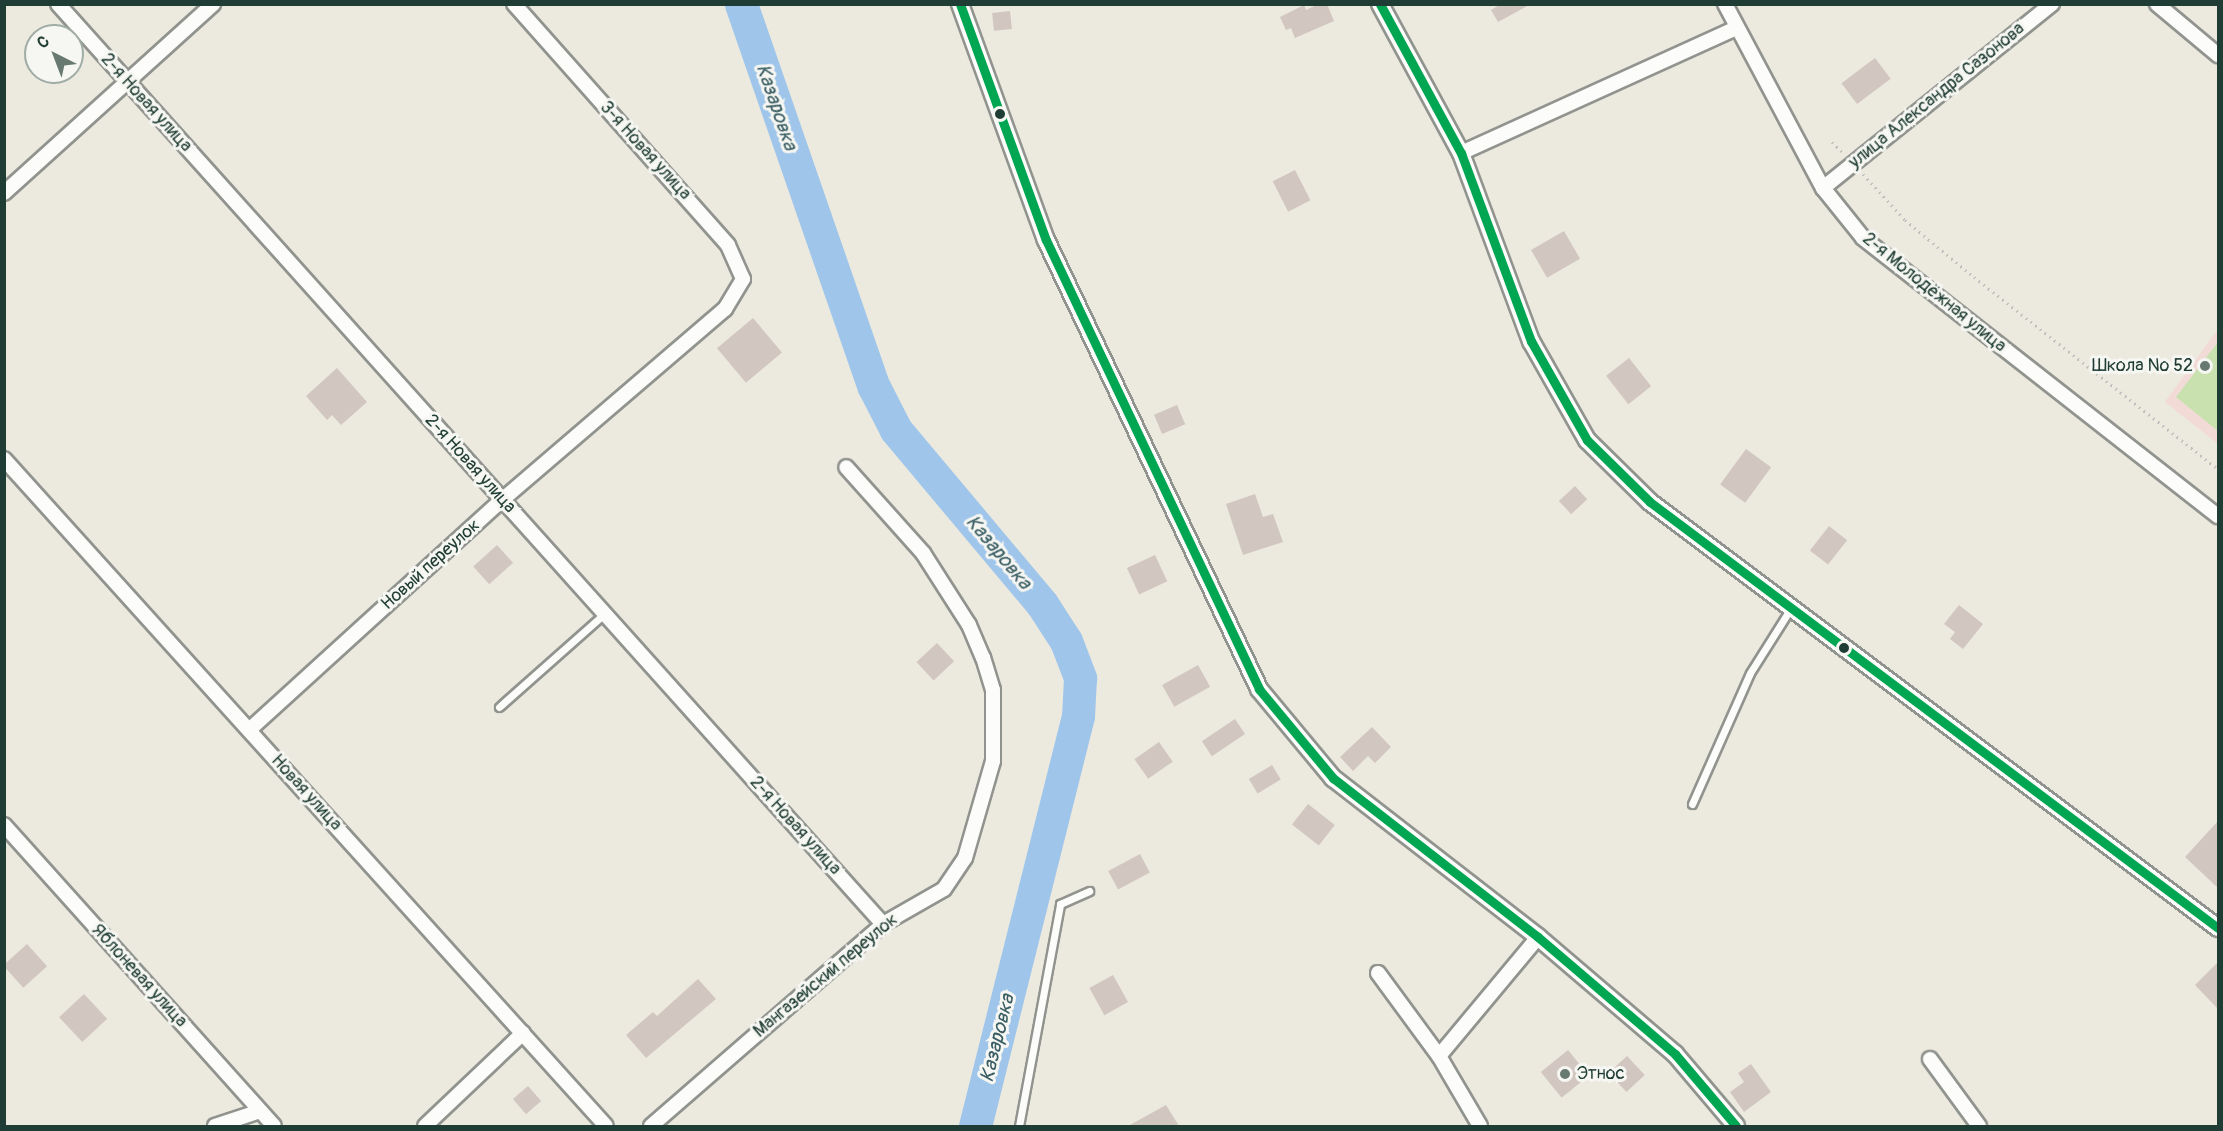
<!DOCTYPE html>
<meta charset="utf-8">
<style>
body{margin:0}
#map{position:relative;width:2223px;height:1131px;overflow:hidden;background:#ece9df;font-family:Pangolin,sans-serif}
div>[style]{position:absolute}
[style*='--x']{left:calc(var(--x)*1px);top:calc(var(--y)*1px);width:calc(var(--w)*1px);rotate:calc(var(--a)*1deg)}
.built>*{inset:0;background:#f2dbd6}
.green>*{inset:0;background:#c8e1af}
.river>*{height:33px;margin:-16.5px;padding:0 16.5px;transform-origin:16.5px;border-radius:16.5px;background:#9fc6ea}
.building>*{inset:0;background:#d2c7c0;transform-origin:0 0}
.path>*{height:3px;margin-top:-1.5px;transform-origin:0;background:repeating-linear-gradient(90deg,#bdc0bd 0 1.5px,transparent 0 6px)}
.roads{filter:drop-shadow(2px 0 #91948e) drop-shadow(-2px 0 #91948e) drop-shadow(0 2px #91948e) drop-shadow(0 -2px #91948e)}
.service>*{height:7px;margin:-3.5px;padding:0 3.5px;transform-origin:3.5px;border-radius:3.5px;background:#fcfcfa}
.minor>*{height:14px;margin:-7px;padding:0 7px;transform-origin:7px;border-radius:7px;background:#fcfcfa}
.tertiary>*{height:16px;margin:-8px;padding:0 8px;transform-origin:8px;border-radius:8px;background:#fcfcfa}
.bus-1>*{height:9px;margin:-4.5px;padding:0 4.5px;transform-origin:4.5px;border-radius:4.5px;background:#00a651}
.dots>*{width:16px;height:16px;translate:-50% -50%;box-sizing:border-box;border:3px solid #f6f6f2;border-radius:50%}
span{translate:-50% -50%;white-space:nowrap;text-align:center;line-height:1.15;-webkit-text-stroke:6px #f6f6f2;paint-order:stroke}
.street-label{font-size:18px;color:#1f3d34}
.poi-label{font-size:18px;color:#1f3d34}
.right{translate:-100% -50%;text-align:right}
.left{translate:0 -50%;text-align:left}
.water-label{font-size:20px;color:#375c62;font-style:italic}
.frame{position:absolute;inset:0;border:6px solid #1f3d34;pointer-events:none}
.north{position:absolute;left:24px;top:24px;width:60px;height:60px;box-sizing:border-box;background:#f6f6f2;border:2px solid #a0aca6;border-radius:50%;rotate:318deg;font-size:16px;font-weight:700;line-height:24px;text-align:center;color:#1f3d34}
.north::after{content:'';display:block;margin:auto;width:21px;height:27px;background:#677970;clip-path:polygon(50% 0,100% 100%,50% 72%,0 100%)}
</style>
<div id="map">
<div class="built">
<i style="clip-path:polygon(2218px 329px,2218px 444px,2165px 402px)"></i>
</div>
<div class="green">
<i style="clip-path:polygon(2218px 342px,2218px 431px,2176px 397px)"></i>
</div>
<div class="river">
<i style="--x:741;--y:4;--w:405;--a:70.9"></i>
<i style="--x:874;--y:387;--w:48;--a:62.9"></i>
<i style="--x:896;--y:430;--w:227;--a:50"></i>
<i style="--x:1042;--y:604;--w:44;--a:57"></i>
<i style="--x:1066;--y:641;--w:40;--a:69"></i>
<i style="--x:1080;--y:678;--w:38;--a:93"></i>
<i style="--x:1078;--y:716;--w:423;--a:104.1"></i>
</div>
<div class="building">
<i style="clip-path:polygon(1319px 4px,1327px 4px,1334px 21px,1295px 38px,1291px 28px,1286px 30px,1280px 17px,1304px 5px,1306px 10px)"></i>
<i style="clip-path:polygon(1501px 4px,1531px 4px,1498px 22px,1491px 10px)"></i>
<i style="left:1010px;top:11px;width:18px;height:18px;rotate:84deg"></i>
<i style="left:1875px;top:58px;width:26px;height:42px;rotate:53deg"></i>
<i style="left:1295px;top:170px;width:34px;height:25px;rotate:63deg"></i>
<i style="left:1564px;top:231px;width:32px;height:38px;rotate:60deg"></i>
<i style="left:753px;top:318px;width:45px;height:47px;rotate:50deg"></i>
<i style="left:1629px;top:358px;width:36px;height:29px;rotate:52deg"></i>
<i style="clip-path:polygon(337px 368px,367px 402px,341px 425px,332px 415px,327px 420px,306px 396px)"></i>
<i style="left:1177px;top:405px;width:21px;height:25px;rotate:67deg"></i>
<i style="left:1746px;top:449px;width:31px;height:44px;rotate:36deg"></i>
<i style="left:1575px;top:486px;width:18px;height:22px;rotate:47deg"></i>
<i style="clip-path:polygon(1255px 494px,1263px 517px,1273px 514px,1283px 542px,1243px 555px,1226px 504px)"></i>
<i style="left:1829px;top:526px;width:23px;height:31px;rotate:38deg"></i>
<i style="left:497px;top:545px;width:24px;height:32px;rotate:48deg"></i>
<i style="left:1155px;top:555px;width:29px;height:31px;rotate:65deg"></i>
<i style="clip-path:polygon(1959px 605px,1983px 624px,1963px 649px,1950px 639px,1955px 632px,1944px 624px)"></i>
<i style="left:937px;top:643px;width:25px;height:28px;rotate:47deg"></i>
<i style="left:1198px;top:665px;width:25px;height:41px;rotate:61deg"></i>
<i style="left:1235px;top:719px;width:18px;height:40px;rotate:56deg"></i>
<i style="clip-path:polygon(1372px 727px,1391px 747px,1375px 763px,1368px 756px,1353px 771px,1340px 757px)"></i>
<i style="left:1159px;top:742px;width:24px;height:30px;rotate:55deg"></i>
<i style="left:1272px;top:765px;width:17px;height:27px;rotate:59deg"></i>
<i style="left:1308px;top:804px;width:34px;height:26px;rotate:38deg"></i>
<i style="clip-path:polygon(2218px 821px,2218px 888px,2185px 857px)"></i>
<i style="left:1140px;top:854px;width:21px;height:36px;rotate:62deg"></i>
<i style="left:27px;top:944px;width:30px;height:32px;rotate:48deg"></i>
<i style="clip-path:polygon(2218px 962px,2218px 1009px,2195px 985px)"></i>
<i style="left:1113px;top:975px;width:31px;height:27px;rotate:61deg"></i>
<i style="clip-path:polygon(698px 979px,716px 999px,646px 1058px,626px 1035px,653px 1012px,657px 1016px)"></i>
<i style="left:84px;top:994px;width:34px;height:34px;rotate:47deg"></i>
<i style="left:1568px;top:1050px;width:33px;height:35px;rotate:51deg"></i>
<i style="left:1627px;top:1056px;width:26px;height:25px;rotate:47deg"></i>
<i style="clip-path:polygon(1751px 1064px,1771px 1092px,1744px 1112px,1730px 1092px,1744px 1082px,1738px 1073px)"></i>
<i style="left:528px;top:1086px;width:20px;height:20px;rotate:49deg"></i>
<i style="clip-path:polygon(1166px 1105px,1179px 1126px,1128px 1126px)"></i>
</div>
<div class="path">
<i style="--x:1832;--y:142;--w:17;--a:45"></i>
<i style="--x:1863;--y:174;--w:62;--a:47.6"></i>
<i style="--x:1905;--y:220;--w:89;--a:39.6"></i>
<i style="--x:1974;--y:277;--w:310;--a:38.2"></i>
</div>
<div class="roads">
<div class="service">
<i style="--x:499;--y:707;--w:140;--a:-41.5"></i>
<i style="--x:1692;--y:804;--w:143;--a:-66.1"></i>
<i style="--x:1750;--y:673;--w:77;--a:-57.8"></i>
<i style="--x:1019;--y:1126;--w:226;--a:-79.5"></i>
<i style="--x:1060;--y:904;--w:32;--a:-24"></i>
</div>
<div class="minor">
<i style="--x:58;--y:4;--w:1236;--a:48.12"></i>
<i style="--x:1725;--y:4;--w:208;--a:62"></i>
<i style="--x:1823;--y:188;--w:64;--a:51.3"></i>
<i style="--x:1863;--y:238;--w:451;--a:38.1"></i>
<i style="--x:2157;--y:4;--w:80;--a:39.9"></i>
<i style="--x:1461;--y:153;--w:302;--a:-24.4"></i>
<i style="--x:1823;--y:188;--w:294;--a:-38.8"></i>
<i style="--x:4;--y:193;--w:282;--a:-42.1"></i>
<i style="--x:4;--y:459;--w:898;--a:47.93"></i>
<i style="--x:249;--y:730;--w:342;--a:-42.3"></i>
<i style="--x:502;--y:500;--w:294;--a:-40.6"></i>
<i style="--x:725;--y:309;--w:35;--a:-59"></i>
<i style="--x:743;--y:279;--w:37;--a:-114"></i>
<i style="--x:728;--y:245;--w:322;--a:-131.6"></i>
<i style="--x:4;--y:825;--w:404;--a:48.1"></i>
<i style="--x:1378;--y:973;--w:103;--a:53.7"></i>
<i style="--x:1439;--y:1056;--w:81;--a:59.6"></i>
<i style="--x:1439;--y:1056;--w:155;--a:-50.2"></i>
<i style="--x:1930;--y:1059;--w:83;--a:53.8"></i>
<i style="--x:215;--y:1126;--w:47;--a:-18.4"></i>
<i style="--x:425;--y:1126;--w:135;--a:-43.5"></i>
<i style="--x:651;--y:1126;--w:308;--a:-41"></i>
<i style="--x:883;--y:924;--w:70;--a:-29.8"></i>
<i style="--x:944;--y:889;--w:37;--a:-56"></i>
<i style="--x:965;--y:858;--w:101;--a:-73.9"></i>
<i style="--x:993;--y:761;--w:71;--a:-90"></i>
<i style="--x:993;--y:690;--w:34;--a:-107"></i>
<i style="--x:983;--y:658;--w:36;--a:-113"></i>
<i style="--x:969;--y:625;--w:85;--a:-122.6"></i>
<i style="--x:923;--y:553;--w:115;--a:-131.8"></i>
</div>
<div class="tertiary">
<i style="--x:960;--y:4;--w:251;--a:70"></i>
<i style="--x:1046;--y:240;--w:497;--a:64.6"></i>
<i style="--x:1259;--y:689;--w:116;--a:50.3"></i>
<i style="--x:1333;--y:778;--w:259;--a:37.8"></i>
<i style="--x:1538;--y:937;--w:180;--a:40.5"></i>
<i style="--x:1675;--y:1054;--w:94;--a:49.7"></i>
<i style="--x:1380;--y:4;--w:170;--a:61.5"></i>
<i style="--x:1461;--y:153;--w:201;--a:69.6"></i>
<i style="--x:1531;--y:341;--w:114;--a:60.5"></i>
<i style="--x:1587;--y:440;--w:88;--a:44.5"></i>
<i style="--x:1650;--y:502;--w:710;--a:36.87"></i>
</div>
</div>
<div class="bus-1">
<i style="--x:960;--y:4;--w:251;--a:70"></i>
<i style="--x:1046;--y:240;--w:497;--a:64.6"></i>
<i style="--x:1259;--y:689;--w:116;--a:50.3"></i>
<i style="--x:1333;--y:778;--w:259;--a:37.8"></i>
<i style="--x:1538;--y:937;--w:180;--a:40.5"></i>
<i style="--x:1675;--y:1054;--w:94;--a:49.7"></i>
<i style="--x:1380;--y:4;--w:170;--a:61.5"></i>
<i style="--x:1461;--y:153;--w:201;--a:69.6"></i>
<i style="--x:1531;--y:341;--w:114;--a:60.5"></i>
<i style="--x:1587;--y:440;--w:88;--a:44.5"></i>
<i style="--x:1650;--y:502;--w:710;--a:36.87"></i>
</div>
<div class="dots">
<i style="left:1000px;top:114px;background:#1f3d34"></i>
<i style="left:2205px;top:366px;background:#677970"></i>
<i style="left:1844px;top:648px;background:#1f3d34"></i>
<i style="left:1565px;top:1074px;background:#677970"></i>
</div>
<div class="street-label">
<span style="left:1937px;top:96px;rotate:-39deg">улица Александра Сазонова</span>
<span style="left:146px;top:103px;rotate:48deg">2-я Новая улица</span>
<span style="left:645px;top:151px;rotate:48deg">3-я Новая улица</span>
<span style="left:1934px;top:293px;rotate:39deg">2-я Молодёжная улица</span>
<span style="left:470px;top:464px;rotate:48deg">2-я Новая улица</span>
<span style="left:431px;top:565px;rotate:-42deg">Новый переулок</span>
<span style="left:306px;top:793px;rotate:48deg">Новая улица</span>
<span style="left:795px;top:826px;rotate:48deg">2-я Новая улица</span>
<span style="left:139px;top:976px;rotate:48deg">Яблоневая улица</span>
<span style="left:826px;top:976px;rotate:-40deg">Мангазейский переулок</span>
</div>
<div class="poi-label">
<span class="right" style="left:2193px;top:366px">Школа № 52</span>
<span class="left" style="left:1577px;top:1074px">Этнос</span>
</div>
<div class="water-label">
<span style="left:777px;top:107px;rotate:71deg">Казаровка</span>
<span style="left:999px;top:552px;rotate:50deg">Казаровка</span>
<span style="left:997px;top:1038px;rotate:-76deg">Казаровка</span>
</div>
<div class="frame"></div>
<div class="north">С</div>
</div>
